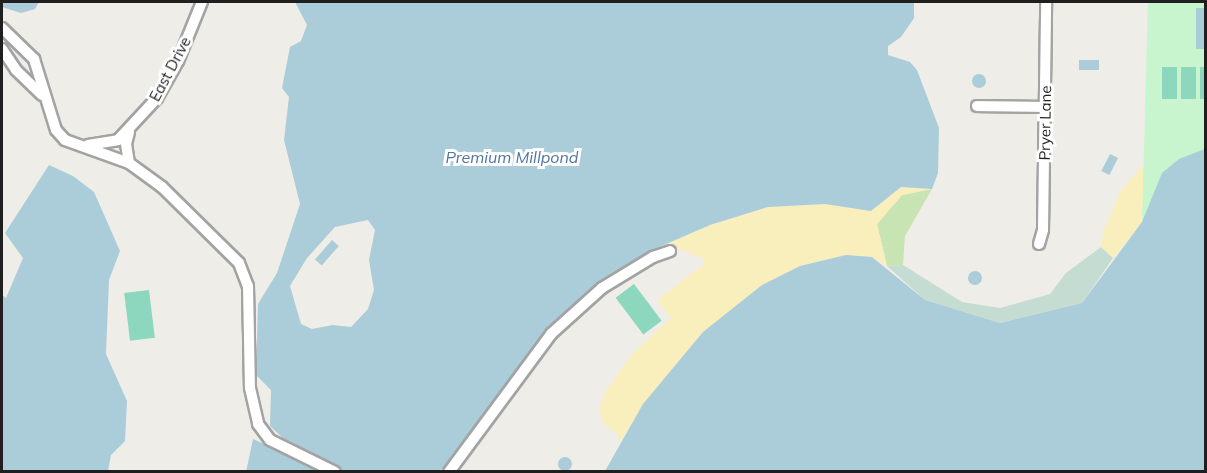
<!DOCTYPE html>
<style>
body{margin:0}
#map{position:relative;width:1207px;height:473px;overflow:hidden;background:#efede7;font-family:Mulish,sans-serif}
div>[style]{position:absolute}
[style*='--x']{left:calc(var(--x)*1px);top:calc(var(--y)*1px);width:calc(var(--w)*1px);rotate:calc(var(--a)*1deg)}
.grass>*{inset:0;background:#c8e4b2}
.wetland>*{inset:0;background:#c5dcd3}
.sand>*{inset:0;background:#f8efbc}
.park>*{inset:0;background:#c8f5ce}
.pitch>*{inset:0;background:#8cd7be;transform-origin:0 0}
.water>*{inset:0;background:#abccd9;transform-origin:0 0}
.round{border-radius:50%}
.roads{filter:drop-shadow(2px 0 #a3a3a3) drop-shadow(-2px 0 #a3a3a3) drop-shadow(0 2px #a3a3a3) drop-shadow(0 -2px #a3a3a3)}
.minor>*{height:10px;margin:-5px;padding:0 5px;transform-origin:5px;border-radius:5px;background:#fff}
span{translate:-50% -50%;white-space:nowrap;text-align:center;line-height:1.15;-webkit-text-stroke:6px #fff;paint-order:stroke}
.street-label{font-size:15px;color:#1f1f1f}
.water-label{font-size:16px;color:#5174a0;font-style:italic}
.frame{position:absolute;inset:0;border:3px solid #1f1f1f;pointer-events:none}
</style>
<div id="map">
<div class="grass">
<i style="clip-path:polygon(932px 189px,905px 236px,903px 265px,887px 266px,877px 224px,902px 195px)"></i>
</div>
<div class="wetland">
<i style="clip-path:polygon(1101px 247px,1113px 258px,1082px 303px,1000px 323px,925px 300px,887px 266px,903px 265px,962px 302px,1000px 308px,1050px 294px,1066px 273px)"></i>
</div>
<div class="sand">
<i style="clip-path:polygon(1144px 165px,1142px 222px,1113px 258px,1101px 247px,1104px 230px,1121px 190px)"></i>
<i style="clip-path:polygon(901px 187px,932px 189px,902px 195px,877px 224px,887px 266px,872px 257px,800px 266px,762px 285px,703px 332px,643px 404px,620px 442px,617px 433px,604px 425px,599px 409px,605px 393px,631px 355px,671px 318px,657px 300px,704px 264px,704px 259px,668px 244px,710px 225px,768px 207px,825px 204px,871px 211px)"></i>
</div>
<div class="park">
<i style="clip-path:polygon(1148px 2px,1205px 2px,1205px 176px,1142px 222px)"></i>
</div>
<div class="pitch">
<i style="left:1162px;top:67px;width:15px;height:32px"></i>
<i style="left:1181px;top:67px;width:15px;height:32px"></i>
<i style="left:1200px;top:67px;width:5px;height:32px"></i>
<i style="left:634px;top:284px;width:46px;height:23px;rotate:53deg"></i>
<i style="left:149px;top:290px;width:48px;height:25px;rotate:83deg"></i>
</div>
<div class="water">
<i style="clip-path:polygon(2px 2px,39px 2px,35px 9px,21px 13px,2px 7px)"></i>
<i style="clip-path:polygon(evenodd,295px 2px,914px 2px,914px 18px,901px 37px,888px 46px,888px 55px,910px 62px,917px 70px,939px 128px,938px 173px,932px 189px,901px 187px,871px 211px,825px 204px,768px 207px,710px 225px,657px 248px,596px 287px,556px 323px,517px 369px,448px 466px,438px 471px,246px 472px,253px 439px,280px 451px,285px 440px,270px 426px,271px 390px,256px 375px,258px 304px,277px 273px,300px 204px,284px 140px,289px 97px,282px 88px,290px 47px,301px 41px,307px 25px,295px 2px,368px 220px,375px 230px,369px 260px,374px 290px,368px 309px,351px 327px,333px 325px,312px 329px,301px 324px,290px 286px,307px 258px,335px 227px,368px 220px)"></i>
<i style="left:1196px;top:8px;width:9px;height:41px"></i>
<i style="left:1079px;top:60px;width:20px;height:10px"></i>
<i class="round" style="left:972px;top:74px;width:14px;height:14px"></i>
<i style="clip-path:polygon(1205px 149px,1205px 471px,605px 471px,643px 404px,703px 332px,762px 285px,800px 266px,846px 255px,872px 257px,925px 300px,1000px 323px,1082px 303px,1142px 222px,1162px 173px,1179px 159px)"></i>
<i style="left:1110px;top:154px;width:9px;height:19px;rotate:27deg"></i>
<i style="clip-path:polygon(49px 165px,73px 176px,94px 192px,120px 251px,109px 280px,106px 354px,127px 401px,125px 441px,111px 455px,108px 471px,2px 471px,2px 295px,6px 298px,23px 258px,5px 233px)"></i>
<i style="left:332px;top:240px;width:9px;height:26px;rotate:41deg"></i>
<i class="round" style="left:968px;top:271px;width:14px;height:14px"></i>
<i class="round" style="left:558px;top:457px;width:14px;height:14px"></i>
</div>
<div class="roads">
<div class="minor">
<i style="--x:2;--y:28;--w:45;--a:44.1"></i>
<i style="--x:34;--y:59;--w:74;--a:72.8"></i>
<i style="--x:56;--y:130;--w:13;--a:48"></i>
<i style="--x:65;--y:140;--w:68;--a:19.8"></i>
<i style="--x:129;--y:163;--w:41;--a:36"></i>
<i style="--x:162;--y:187;--w:108;--a:44.6"></i>
<i style="--x:239;--y:263;--w:25;--a:69"></i>
<i style="--x:248;--y:286;--w:102;--a:88.9"></i>
<i style="--x:250;--y:388;--w:37;--a:77"></i>
<i style="--x:258;--y:424;--w:20;--a:53"></i>
<i style="--x:270;--y:440;--w:72;--a:26.2"></i>
<i style="--x:2;--y:49;--w:25;--a:56"></i>
<i style="--x:16;--y:70;--w:36;--a:44"></i>
<i style="--x:977;--y:106;--w:68;--a:0.8"></i>
<i style="--x:129;--y:132;--w:12;--a:104"></i>
<i style="--x:126;--y:144;--w:19;--a:81"></i>
<i style="--x:88;--y:145;--w:30;--a:-9"></i>
<i style="--x:118;--y:140;--w:57;--a:-47.1"></i>
<i style="--x:157;--y:98;--w:43;--a:-60.4"></i>
<i style="--x:178;--y:61;--w:64;--a:-67.9"></i>
<i style="--x:1039;--y:244;--w:15;--a:-74"></i>
<i style="--x:1043;--y:230;--w:228;--a:-89.2"></i>
<i style="--x:449;--y:472;--w:172;--a:-53.5"></i>
<i style="--x:551;--y:334;--w:69;--a:-42"></i>
<i style="--x:602;--y:288;--w:60;--a:-31.3"></i>
<i style="--x:653;--y:257;--w:18;--a:-19"></i>
</div>
</div>
<div class="street-label">
<span style="left:170px;top:69px;rotate:-62deg">East Drive</span>
<span style="left:1045px;top:123px;rotate:-89deg">Pryer Lane</span>
</div>
<div class="water-label">
<span style="left:512px;top:157px">Premium Millpond</span>
</div>
<div class="frame"></div>
</div>
